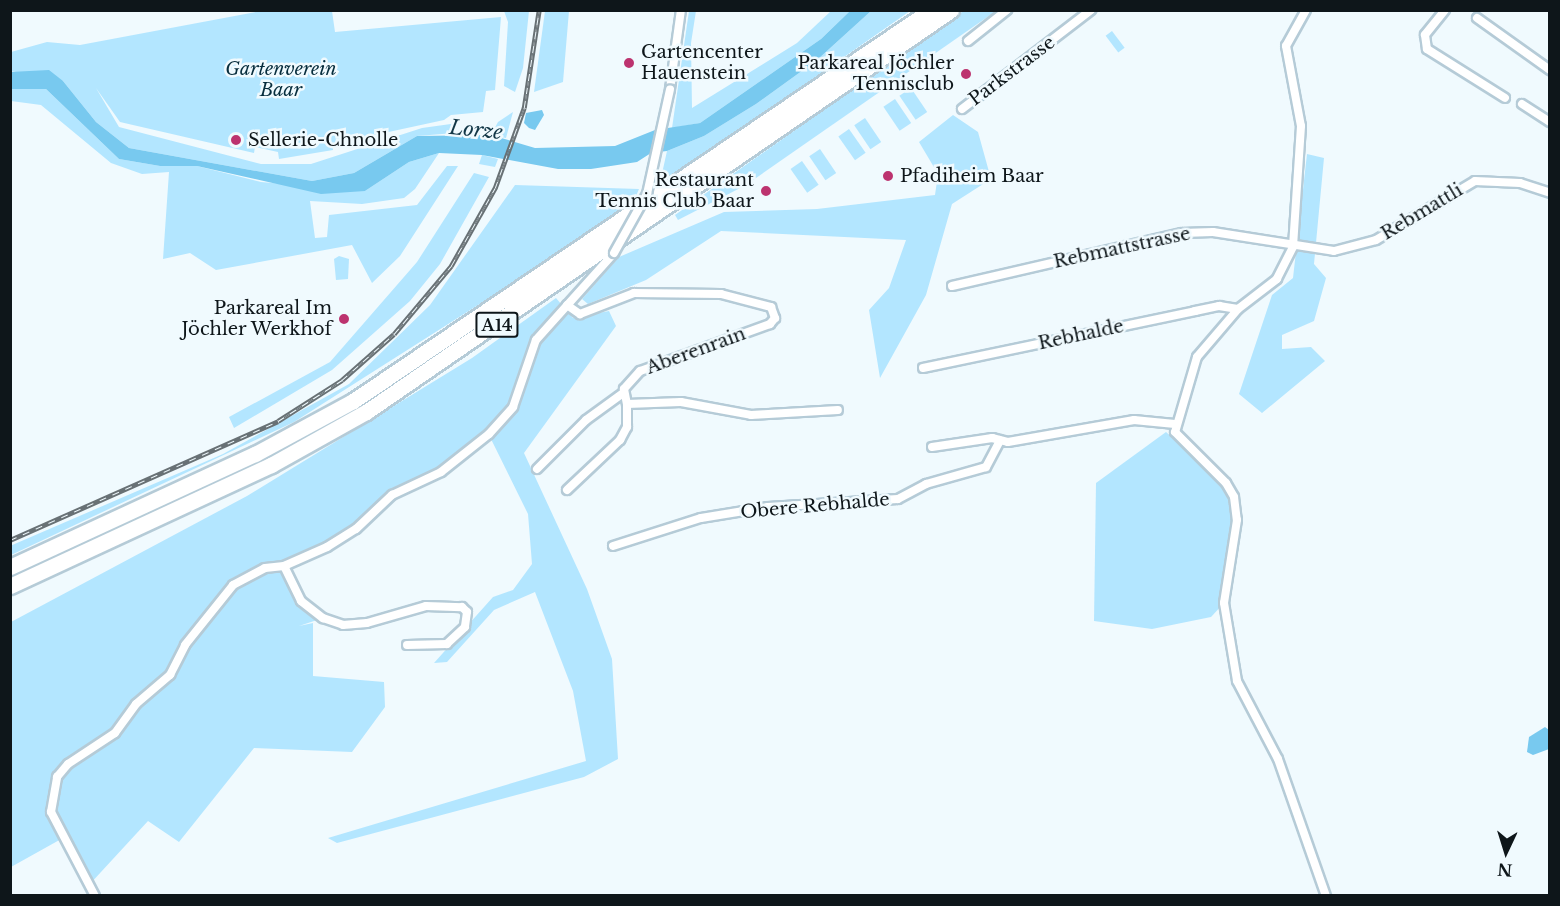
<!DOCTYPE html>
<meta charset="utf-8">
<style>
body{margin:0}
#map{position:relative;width:1560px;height:906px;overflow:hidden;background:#f0fafe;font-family:"Libre Baskerville",serif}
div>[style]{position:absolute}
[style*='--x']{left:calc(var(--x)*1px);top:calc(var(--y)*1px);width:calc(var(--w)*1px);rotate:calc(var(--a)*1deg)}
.green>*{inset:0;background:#b3e6ff;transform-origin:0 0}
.water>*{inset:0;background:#78c9ef}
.roads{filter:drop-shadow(2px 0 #b5cbd7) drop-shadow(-2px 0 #b5cbd7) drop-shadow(0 2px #b5cbd7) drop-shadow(0 -2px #b5cbd7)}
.street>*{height:8px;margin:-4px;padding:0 4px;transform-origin:4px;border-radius:4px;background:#fff}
.highway>*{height:15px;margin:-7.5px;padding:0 7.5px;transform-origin:7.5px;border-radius:7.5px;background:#fff}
.rail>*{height:4.5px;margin-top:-2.25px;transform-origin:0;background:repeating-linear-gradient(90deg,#f0fafe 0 7px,#687175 0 14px);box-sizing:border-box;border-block:2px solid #687175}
.bridges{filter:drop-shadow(2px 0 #b5cbd7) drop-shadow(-2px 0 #b5cbd7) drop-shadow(0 2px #b5cbd7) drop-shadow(0 -2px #b5cbd7)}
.street-bridge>*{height:8px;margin:-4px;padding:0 4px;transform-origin:4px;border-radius:4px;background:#fff}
.dots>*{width:16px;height:16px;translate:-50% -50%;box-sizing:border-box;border:3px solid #f0fafe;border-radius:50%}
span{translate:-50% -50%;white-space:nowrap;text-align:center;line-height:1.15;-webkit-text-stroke:5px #f0fafe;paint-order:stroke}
.shield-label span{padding:2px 4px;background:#f0fafe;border:2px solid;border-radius:4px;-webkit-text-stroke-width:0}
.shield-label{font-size:16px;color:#0e161a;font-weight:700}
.poi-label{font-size:18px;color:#0e161a}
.left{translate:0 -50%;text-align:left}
.right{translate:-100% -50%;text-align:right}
.park-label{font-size:18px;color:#062d3d;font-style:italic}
.street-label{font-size:18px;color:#0e161a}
.water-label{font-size:20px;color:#123747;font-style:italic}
.frame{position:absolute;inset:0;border:12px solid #0e161a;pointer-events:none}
.north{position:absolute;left:1476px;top:822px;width:60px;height:60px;-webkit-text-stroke:4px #f0fafe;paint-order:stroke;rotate:184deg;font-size:16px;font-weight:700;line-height:24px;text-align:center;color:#0e161a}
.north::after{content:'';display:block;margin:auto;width:21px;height:27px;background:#0e161a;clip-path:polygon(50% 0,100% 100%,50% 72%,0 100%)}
</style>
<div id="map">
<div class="green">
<i style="clip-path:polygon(965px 10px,996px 11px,746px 185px,678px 220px,675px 215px)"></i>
<i style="clip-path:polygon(261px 11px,332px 11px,335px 32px,501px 17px,495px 90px,486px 91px,483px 112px,451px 115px,444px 120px,333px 144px,333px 150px,279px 159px,278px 152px,255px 147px,254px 153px,120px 122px,96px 88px,119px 127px,261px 164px,311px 164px,422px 128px,458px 123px,455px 133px,417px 136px,354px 173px,312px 181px,129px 148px,96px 122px,63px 81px,11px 71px,11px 52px,47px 42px,80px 45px)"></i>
<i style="clip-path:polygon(504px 11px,529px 11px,523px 68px,515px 92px,504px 86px,508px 22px)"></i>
<i style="clip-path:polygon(545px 11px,569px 11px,563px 82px,534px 92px)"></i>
<i style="clip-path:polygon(689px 11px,696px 11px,691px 43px,692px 108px,797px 43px,831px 11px,850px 11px,821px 39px,700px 123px,672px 128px)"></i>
<i style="clip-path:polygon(871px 11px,910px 11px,668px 180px,661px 178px,667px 151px,704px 136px,756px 104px,817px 60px)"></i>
<i style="left:1112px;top:31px;width:21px;height:8px;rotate:53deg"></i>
<i style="left:911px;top:88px;width:29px;height:14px;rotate:56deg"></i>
<i style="clip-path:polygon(11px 89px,46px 89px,119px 159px,160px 166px,197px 166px,261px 182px,365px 191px,409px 162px,439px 153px,415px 189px,404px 198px,362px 204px,310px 201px,315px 238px,327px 237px,329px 215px,417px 205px,447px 166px,458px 166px,400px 256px,372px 283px,352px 245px,216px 270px,190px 253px,163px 259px,169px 172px,142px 174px,111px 163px,41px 105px,11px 101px)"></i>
<i style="left:895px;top:99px;width:29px;height:14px;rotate:56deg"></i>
<i style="clip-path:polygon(513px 112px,506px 138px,491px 135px,498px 122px)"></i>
<i style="clip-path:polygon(953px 115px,978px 132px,991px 179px,952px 204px,926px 295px,880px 378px,869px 310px,889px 288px,906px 240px,721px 231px,646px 280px,588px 304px,582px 299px,619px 257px,724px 212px,817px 209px,935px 195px,938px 174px,919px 142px)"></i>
<i style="left:865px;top:118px;width:29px;height:13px;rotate:56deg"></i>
<i style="left:849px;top:129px;width:29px;height:13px;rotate:55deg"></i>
<i style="left:820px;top:149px;width:29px;height:13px;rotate:56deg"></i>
<i style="clip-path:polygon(1307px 154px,1324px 158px,1314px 264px,1326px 278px,1314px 321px,1282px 335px,1282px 349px,1311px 347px,1325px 361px,1262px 413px,1239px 394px,1272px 295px,1293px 278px)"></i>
<i style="clip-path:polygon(482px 155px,498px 159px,495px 167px,479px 164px)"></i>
<i style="left:802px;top:161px;width:29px;height:14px;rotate:55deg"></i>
<i style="clip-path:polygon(474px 173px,489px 177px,440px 264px,410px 301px,332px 370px,234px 428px,229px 417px,330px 362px,417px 262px)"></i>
<i style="clip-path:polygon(515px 185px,639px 189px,631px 208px,294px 422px,11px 555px,10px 546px,223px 454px,349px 384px,430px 305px)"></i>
<i style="clip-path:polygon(339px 256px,349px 259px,348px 279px,336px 280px,334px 259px)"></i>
<i style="clip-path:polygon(556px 298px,573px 318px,609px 311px,616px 326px,524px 453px,587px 589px,612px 659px,618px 759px,584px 777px,337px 843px,328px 838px,586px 761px,573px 691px,535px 592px,494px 610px,447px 662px,434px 663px,493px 597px,513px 590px,532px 564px,528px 514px,489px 435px,454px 462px,409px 486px,366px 521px,284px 566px,293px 591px,323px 618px,299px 626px,313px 623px,313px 676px,384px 682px,385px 707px,352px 752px,254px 748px,179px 842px,148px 821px,89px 885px,63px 838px,11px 867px,11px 622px,247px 496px,472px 358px)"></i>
<i style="clip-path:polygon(1166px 432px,1237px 496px,1224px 603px,1211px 617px,1152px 629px,1094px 621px,1096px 483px)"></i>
</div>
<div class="water">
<i style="clip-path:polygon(850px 11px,871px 11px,817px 60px,756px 104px,704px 136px,667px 151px,651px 153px,637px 162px,591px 169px,558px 169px,482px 155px,439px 153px,409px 162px,365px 191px,321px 194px,197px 166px,160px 166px,119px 159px,46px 89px,11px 89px,10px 72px,49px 70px,63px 81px,96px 122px,129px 148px,312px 181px,354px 173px,417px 136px,491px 135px,535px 148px,615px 146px,655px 130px,700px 123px,821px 39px)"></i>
<i style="clip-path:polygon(542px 110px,544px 115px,535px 130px,529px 128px,524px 123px,526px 113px)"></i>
<i style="clip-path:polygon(1545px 727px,1549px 730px,1549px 749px,1533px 755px,1527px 752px,1529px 737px)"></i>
</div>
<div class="roads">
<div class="street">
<i style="--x:1306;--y:10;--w:41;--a:119.1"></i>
<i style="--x:1286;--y:46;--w:81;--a:79.4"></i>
<i style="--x:1301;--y:126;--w:121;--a:93.8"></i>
<i style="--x:1293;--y:247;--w:36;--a:117"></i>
<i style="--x:1277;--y:279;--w:49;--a:142.4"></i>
<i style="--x:1238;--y:309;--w:63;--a:130.5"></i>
<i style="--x:1197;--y:357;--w:78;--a:106.3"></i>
<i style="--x:1175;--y:432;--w:72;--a:45"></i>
<i style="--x:1226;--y:483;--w:16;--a:60"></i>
<i style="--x:1234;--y:497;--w:23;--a:83"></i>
<i style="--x:1237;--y:520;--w:84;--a:98.9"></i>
<i style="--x:1224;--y:603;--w:79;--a:80.5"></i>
<i style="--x:1237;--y:681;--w:88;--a:62.3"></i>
<i style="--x:1278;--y:759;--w:145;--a:70.7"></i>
<i style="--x:1445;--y:10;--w:32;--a:129"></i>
<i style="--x:1425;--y:35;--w:14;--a:82"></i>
<i style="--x:1427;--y:49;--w:92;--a:32.1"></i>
<i style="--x:1477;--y:18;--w:90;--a:35.5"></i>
<i style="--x:968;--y:41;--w:50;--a:-38.5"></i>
<i style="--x:670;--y:89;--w:80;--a:-82.1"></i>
<i style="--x:1522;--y:104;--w:33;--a:33"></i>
<i style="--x:962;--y:109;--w:163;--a:-37.5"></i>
<i style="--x:952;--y:286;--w:236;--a:-13"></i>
<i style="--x:1182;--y:233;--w:31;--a:-2"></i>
<i style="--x:1213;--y:232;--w:122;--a:8.9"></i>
<i style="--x:1334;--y:251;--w:43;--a:-14.7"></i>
<i style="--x:1376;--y:240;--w:115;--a:-30.8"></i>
<i style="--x:1475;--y:181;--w:45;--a:2.5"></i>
<i style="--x:1520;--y:183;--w:32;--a:18"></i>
<i style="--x:567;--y:305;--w:16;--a:35"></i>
<i style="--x:580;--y:314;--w:58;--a:-21.3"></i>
<i style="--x:634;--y:293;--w:87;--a:0.7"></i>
<i style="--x:721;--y:294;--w:52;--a:14.6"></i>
<i style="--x:771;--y:307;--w:12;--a:70"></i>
<i style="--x:775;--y:318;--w:8;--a:130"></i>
<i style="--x:770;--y:324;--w:138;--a:160.1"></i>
<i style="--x:640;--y:371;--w:24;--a:132"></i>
<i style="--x:624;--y:389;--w:15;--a:79"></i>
<i style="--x:627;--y:404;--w:54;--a:-2.1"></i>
<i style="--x:681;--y:402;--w:71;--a:10.5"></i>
<i style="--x:751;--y:415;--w:87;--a:-3.3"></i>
<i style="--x:923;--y:368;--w:278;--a:-11.8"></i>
<i style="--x:1195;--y:311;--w:25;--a:-12"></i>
<i style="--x:1219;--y:306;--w:19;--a:9"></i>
<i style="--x:932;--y:447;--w:61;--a:-8.5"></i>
<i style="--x:992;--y:438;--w:16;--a:14"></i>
<i style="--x:1008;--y:442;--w:128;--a:-9.9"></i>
<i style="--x:1134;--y:420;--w:41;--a:5.6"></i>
<i style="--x:537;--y:469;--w:69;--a:-45"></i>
<i style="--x:586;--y:420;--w:46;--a:-36.1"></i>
<i style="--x:567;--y:490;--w:73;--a:-43.3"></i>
<i style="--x:620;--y:440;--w:15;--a:-62"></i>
<i style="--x:627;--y:427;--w:23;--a:-90"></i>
<i style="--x:613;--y:546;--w:92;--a:-17.7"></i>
<i style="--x:701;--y:518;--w:68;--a:-9.3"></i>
<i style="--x:768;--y:507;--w:130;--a:-3.5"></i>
<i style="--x:898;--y:499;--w:32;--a:-28"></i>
<i style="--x:926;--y:484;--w:62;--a:-15.8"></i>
<i style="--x:986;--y:467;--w:30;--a:-62"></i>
<i style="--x:284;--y:566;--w:39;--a:64"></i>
<i style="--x:301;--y:601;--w:28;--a:38"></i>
<i style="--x:323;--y:618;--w:21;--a:19"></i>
<i style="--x:343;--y:625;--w:24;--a:-5"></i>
<i style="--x:367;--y:623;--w:61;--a:-16.1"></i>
<i style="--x:426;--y:606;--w:36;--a:2"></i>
<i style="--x:462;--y:607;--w:7;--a:45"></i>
<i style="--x:467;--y:612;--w:15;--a:98"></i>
<i style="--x:465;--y:627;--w:25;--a:137"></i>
<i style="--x:447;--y:644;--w:40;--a:178.6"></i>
<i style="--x:95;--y:896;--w:95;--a:-117.6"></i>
<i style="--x:51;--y:812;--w:36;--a:-80"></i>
<i style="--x:57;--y:777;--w:17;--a:-50"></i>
<i style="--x:68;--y:764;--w:56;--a:-33.4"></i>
<i style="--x:115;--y:733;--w:36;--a:-54"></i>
<i style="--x:136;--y:704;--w:45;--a:-40.5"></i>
<i style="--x:170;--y:675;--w:34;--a:-63"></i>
<i style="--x:185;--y:645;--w:77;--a:-51.3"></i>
<i style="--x:233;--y:585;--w:36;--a:-28"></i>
<i style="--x:265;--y:568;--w:19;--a:-6"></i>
<i style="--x:284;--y:566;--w:47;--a:-23.8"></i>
<i style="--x:327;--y:547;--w:34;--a:-32"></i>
<i style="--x:356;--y:529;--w:50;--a:-43.4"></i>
<i style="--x:392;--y:495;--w:54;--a:-25.1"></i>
<i style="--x:441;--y:472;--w:61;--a:-38.4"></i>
<i style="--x:489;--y:434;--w:36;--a:-48"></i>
<i style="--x:513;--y:407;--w:71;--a:-71.1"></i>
<i style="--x:536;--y:340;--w:117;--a:-48.1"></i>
</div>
<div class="highway">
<i style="--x:10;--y:567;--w:270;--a:-24.8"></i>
<i style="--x:255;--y:454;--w:111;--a:-28.4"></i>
<i style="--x:353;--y:401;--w:698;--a:-34.08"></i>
<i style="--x:10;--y:586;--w:288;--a:-24.9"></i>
<i style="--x:271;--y:465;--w:109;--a:-29.2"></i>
<i style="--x:366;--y:412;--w:710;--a:-34.5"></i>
</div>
</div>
<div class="rail">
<i style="--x:10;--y:540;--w:293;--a:-23.9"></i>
<i style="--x:278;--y:421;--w:76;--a:-32.6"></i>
<i style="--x:342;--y:380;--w:69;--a:-41.5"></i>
<i style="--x:394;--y:334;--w:89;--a:-50"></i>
<i style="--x:451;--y:266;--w:90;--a:-60.6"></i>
<i style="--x:495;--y:188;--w:85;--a:-70.1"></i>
<i style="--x:524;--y:108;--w:99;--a:-81.3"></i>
</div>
<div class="bridges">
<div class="street-bridge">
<i style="--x:614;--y:253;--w:68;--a:-60.8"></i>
<i style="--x:647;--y:194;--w:107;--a:-77.6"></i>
</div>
</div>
<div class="dots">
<i style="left:629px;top:63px;background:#bc336f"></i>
<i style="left:966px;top:74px;background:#bc336f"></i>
<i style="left:236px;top:140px;background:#bc336f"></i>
<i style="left:888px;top:176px;background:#bc336f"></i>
<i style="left:766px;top:191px;background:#bc336f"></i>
<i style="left:344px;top:319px;background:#bc336f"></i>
</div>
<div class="shield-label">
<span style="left:497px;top:325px">A14</span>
</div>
<div class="poi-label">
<span class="left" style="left:641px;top:63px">Gartencenter<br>Hauenstein</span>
<span class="right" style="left:954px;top:74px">Parkareal Jöchler<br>Tennisclub</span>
<span class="left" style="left:248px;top:140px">Sellerie-Chnolle</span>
<span class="left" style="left:900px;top:176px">Pfadiheim Baar</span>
<span class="right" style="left:754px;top:191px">Restaurant<br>Tennis Club Baar</span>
<span class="right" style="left:332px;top:319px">Parkareal Im<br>Jöchler Werkhof</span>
</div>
<div class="park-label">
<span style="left:281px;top:80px">Gartenverein<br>Baar</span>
</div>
<div class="street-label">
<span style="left:1012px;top:71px;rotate:-37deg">Parkstrasse</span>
<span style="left:1422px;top:212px;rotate:-31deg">Rebmattli</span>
<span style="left:1122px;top:248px;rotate:-12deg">Rebmattstrasse</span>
<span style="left:1081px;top:335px;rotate:-12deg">Rebhalde</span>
<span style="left:696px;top:351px;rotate:-20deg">Aberenrain</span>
<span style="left:815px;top:506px;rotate:-5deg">Obere Rebhalde</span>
</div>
<div class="water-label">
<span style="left:476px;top:130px;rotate:6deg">Lorze</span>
</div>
<div class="frame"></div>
<div class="north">N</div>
</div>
